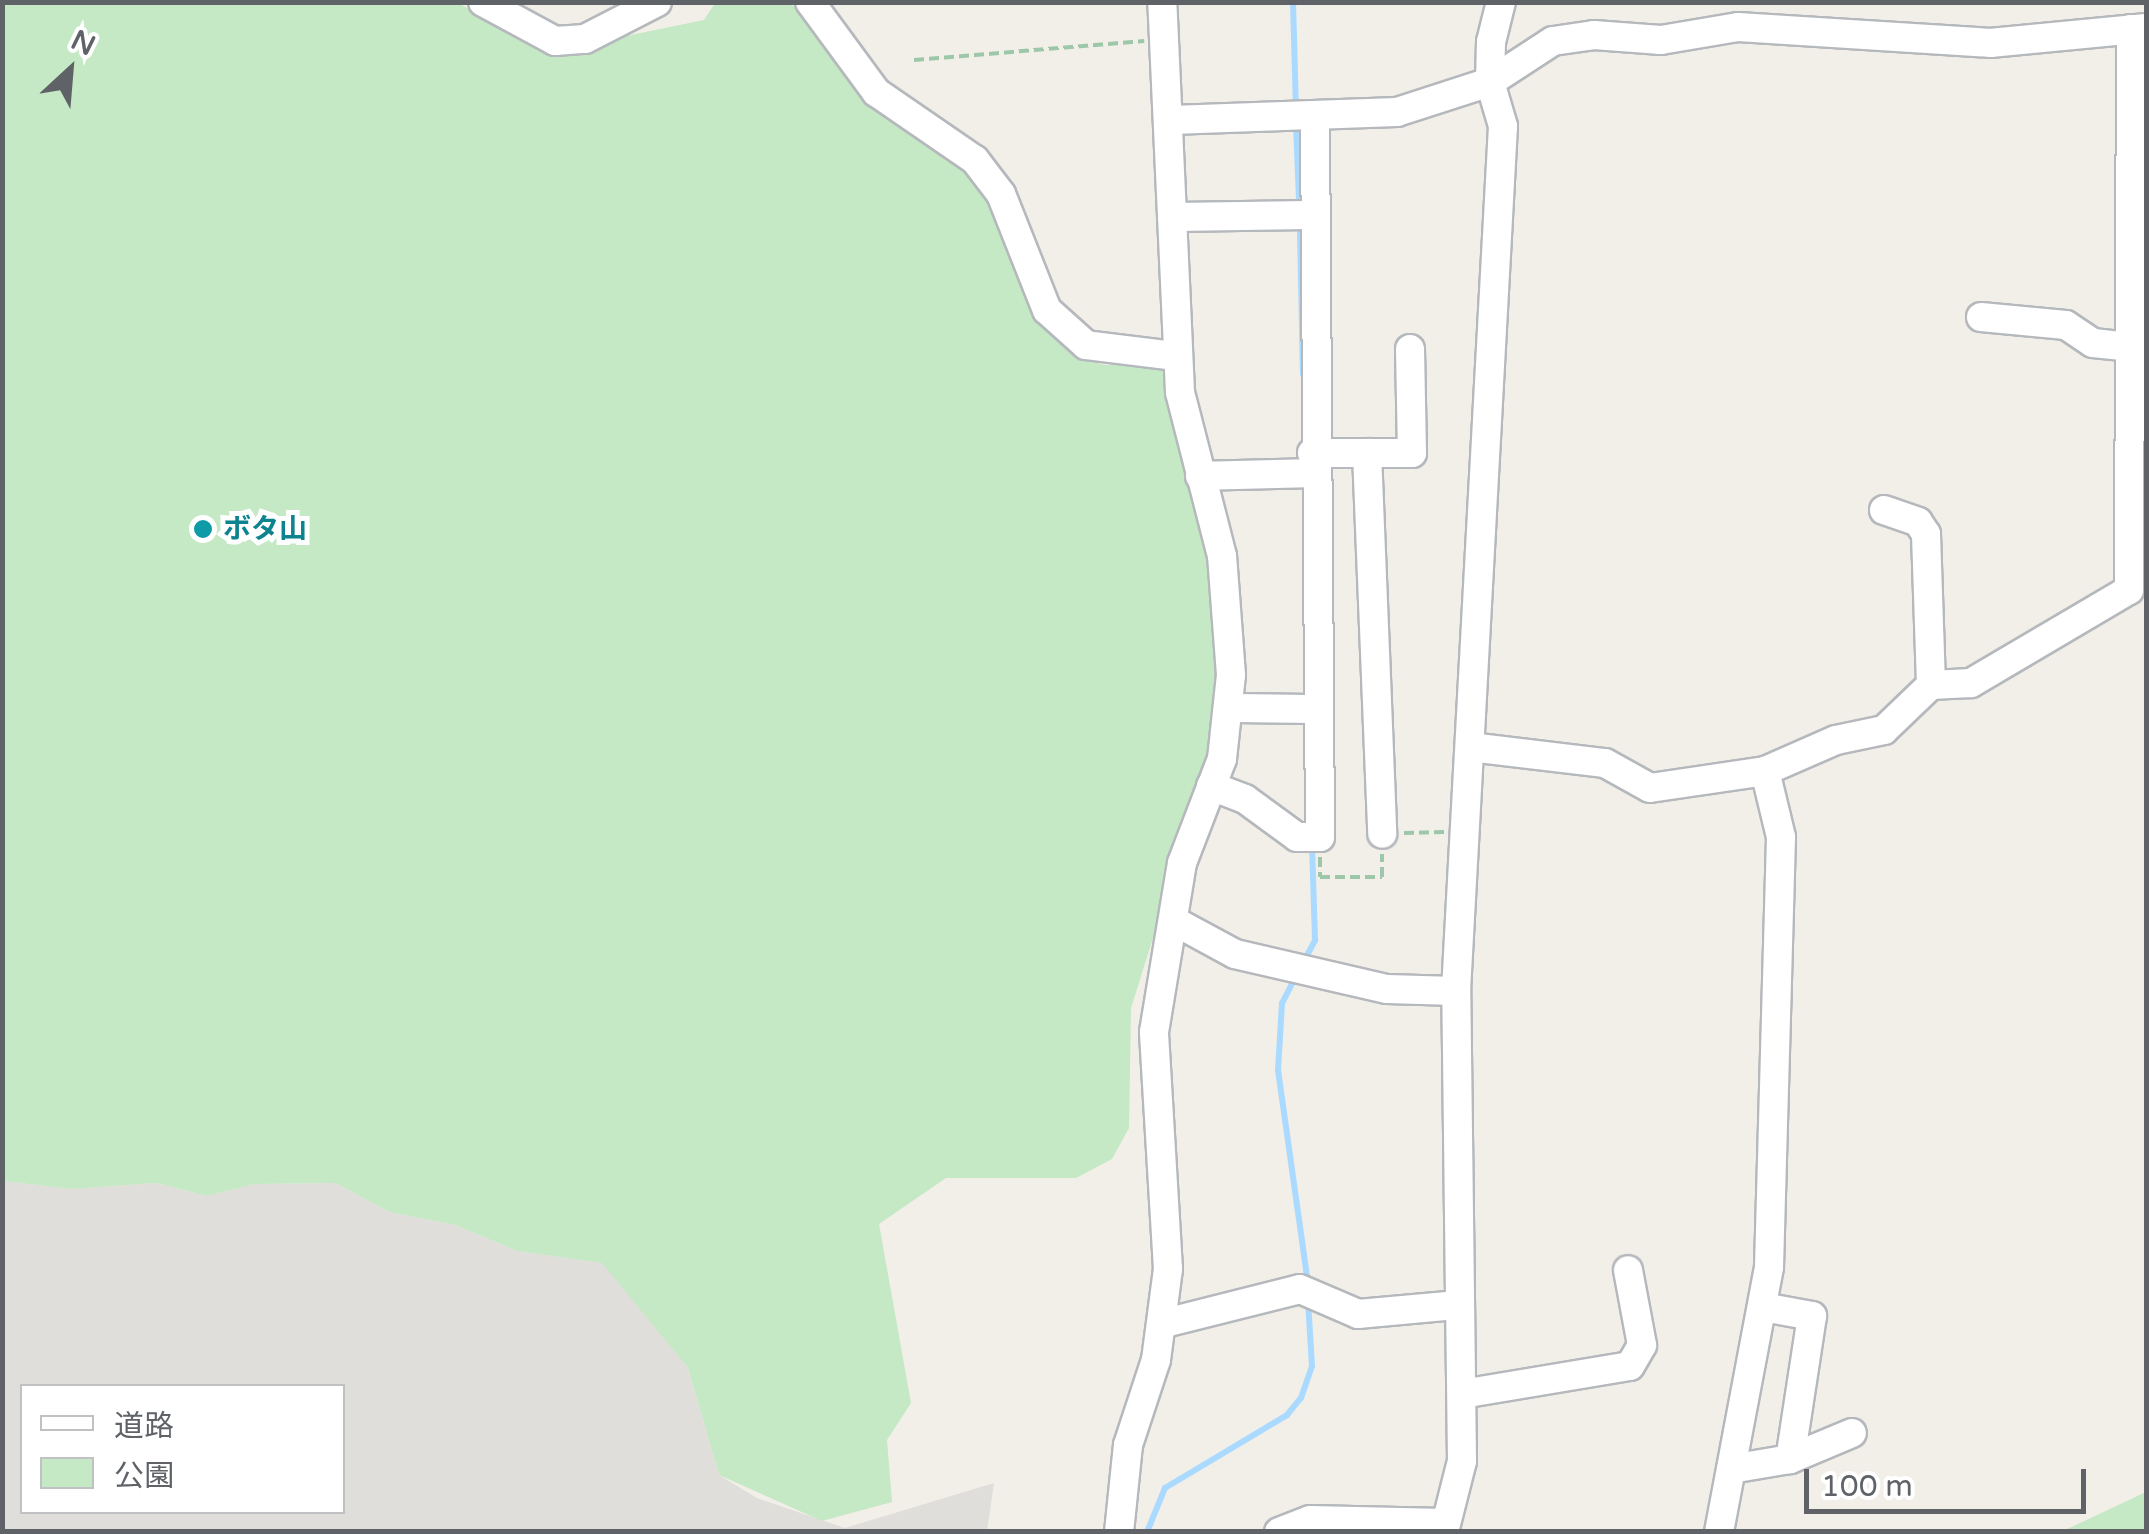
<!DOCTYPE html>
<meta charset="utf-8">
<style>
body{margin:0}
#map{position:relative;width:2149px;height:1534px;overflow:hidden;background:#f1efe8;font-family:"Varela Round","Noto Sans JP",sans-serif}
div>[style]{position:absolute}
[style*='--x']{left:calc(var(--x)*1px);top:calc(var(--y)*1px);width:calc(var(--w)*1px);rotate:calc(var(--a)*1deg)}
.industrial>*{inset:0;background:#e0deda}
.green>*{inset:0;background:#c5e8c5}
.stream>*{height:6px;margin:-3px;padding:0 3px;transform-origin:3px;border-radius:3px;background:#aadaff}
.path>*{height:4px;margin-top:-2px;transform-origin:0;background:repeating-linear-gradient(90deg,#9cc7a9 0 10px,transparent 0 15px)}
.roads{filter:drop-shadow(2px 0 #b5b8bc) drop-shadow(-2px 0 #b5b8bc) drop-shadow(0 2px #b5b8bc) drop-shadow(0 -2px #b5b8bc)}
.minor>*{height:28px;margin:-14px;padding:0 14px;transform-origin:14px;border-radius:14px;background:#fff}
.dots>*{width:28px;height:28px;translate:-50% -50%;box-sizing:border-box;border:5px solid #fff;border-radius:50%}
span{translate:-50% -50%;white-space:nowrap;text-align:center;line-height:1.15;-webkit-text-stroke:10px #fff;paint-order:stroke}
.culture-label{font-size:28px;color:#0d838f;font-weight:700}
.left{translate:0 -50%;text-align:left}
.frame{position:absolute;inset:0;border:5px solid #5f6368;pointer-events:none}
.legend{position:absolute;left:20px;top:1384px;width:325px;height:130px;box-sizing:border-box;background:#fff;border:2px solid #bfc1c3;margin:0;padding:12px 18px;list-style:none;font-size:30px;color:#5f6368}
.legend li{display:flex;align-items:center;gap:20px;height:50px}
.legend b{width:50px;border:2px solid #bfc1c3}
.north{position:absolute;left:20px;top:20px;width:100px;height:100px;-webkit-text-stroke:8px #fff;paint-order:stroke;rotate:26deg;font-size:28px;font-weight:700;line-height:40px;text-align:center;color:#5f6368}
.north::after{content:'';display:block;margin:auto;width:35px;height:45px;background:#5f6368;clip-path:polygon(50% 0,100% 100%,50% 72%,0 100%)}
.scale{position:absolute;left:1804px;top:1469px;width:282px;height:45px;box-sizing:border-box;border:5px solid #5f6368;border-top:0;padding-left:12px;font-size:30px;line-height:35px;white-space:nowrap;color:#5f6368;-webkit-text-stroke:8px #fff;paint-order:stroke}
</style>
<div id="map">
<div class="industrial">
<i style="clip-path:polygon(evenodd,3px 1181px,71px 1189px,156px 1183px,207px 1196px,255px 1184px,336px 1183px,389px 1212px,455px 1225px,517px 1251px,603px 1263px,688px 1368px,719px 1475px,757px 1498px,845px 1528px,994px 1483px,987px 1531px,3px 1532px,3px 1181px,22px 1386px,342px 1386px,342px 1512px,22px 1512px,22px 1386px)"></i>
</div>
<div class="green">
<i style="clip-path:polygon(3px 3px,458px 3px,548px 52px,704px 20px,715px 3px,790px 3px,831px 44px,869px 103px,967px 171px,993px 205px,1039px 321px,1078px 356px,1104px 365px,1166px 364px,1216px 560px,1222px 719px,1131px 1008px,1129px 1128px,1112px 1159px,1076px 1178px,946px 1178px,879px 1224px,911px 1403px,887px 1440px,892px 1502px,822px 1521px,719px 1475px,688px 1368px,602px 1263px,517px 1251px,455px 1225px,389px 1212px,336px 1183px,255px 1184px,207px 1196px,156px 1183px,71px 1189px,3px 1181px)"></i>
<i style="clip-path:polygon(2146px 1492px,2146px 1531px,2063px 1531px)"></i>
</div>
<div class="stream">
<i style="--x:1293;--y:2;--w:106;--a:88.4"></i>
<i style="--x:1296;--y:125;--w:74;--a:87.7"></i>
<i style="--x:1300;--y:232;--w:142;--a:88.8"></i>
<i style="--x:1304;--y:961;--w:24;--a:-62"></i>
<i style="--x:1315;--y:940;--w:94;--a:-91.8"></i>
<i style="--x:1296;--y:976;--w:30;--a:117"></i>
<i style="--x:1282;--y:1003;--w:67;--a:93.4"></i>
<i style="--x:1278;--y:1070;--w:215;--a:82"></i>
<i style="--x:1147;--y:1532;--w:48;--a:-67.8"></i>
<i style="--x:1165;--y:1488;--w:142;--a:-30.9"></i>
<i style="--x:1287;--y:1415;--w:22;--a:-51"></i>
<i style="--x:1301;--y:1398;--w:34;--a:-71"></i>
<i style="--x:1312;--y:1366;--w:66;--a:-93.5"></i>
</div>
<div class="path">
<i style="--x:914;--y:60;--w:231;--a:-4.7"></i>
<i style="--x:1404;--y:833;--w:40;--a:-1.4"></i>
<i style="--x:1320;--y:857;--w:20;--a:90"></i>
<i style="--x:1320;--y:877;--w:62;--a:0"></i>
<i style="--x:1382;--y:877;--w:23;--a:-90"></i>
</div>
<div class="roads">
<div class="minor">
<i style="--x:483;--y:2;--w:82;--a:28.4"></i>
<i style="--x:555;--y:41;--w:30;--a:-4"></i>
<i style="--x:585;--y:39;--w:81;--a:-27.2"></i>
<i style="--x:810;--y:2;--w:112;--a:53.7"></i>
<i style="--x:876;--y:92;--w:120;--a:34.5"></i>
<i style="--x:975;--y:160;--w:43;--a:52.6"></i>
<i style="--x:1001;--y:194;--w:125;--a:68.4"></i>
<i style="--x:1047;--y:310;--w:52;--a:41.9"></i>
<i style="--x:1086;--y:345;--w:91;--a:7"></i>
<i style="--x:1171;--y:120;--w:226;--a:-2"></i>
<i style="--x:1397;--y:112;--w:98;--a:-17.9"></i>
<i style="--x:1490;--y:82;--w:75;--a:-33.1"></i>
<i style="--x:1553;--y:41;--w:41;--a:-8.3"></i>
<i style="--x:1594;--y:35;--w:67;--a:4.3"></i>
<i style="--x:1661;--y:40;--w:78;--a:-9.6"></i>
<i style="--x:1738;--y:27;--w:253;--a:3.6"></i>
<i style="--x:1990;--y:43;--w:157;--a:-5.5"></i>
<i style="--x:1172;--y:217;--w:139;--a:-0.8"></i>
<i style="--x:1981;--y:317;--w:85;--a:5.4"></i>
<i style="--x:2066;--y:325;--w:32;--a:34"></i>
<i style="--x:2093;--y:343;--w:37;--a:6"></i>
<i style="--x:1312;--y:453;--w:100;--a:0"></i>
<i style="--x:1412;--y:453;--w:104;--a:-91.1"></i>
<i style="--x:1367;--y:453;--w:381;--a:87.7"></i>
<i style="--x:1200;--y:476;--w:112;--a:-1.5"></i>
<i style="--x:1884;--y:510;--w:36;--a:19"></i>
<i style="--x:1918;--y:522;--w:14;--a:56"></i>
<i style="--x:1926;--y:534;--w:151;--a:88.1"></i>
<i style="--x:1230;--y:708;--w:87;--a:0.7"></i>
<i style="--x:1470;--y:747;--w:136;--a:6.8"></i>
<i style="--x:1605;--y:763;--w:51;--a:29.1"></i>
<i style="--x:1650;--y:788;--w:116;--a:-8.4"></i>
<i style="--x:1765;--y:771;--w:77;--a:-23.6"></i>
<i style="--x:1836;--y:740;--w:49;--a:-11.8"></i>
<i style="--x:1884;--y:730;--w:65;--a:-43.8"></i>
<i style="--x:1931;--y:685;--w:40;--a:-2.9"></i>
<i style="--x:1971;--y:683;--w:183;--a:-30.5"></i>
<i style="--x:2129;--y:590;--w:561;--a:-89.8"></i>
<i style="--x:1211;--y:786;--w:36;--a:21"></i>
<i style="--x:1245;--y:799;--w:64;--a:36.2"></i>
<i style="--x:1297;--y:837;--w:23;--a:0"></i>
<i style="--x:1320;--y:837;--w:719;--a:-90.4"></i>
<i style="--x:1174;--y:921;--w:69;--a:28.4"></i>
<i style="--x:1235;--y:954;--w:156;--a:13"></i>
<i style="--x:1387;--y:989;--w:69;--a:1.7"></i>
<i style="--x:1763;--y:1307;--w:50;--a:10.4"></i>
<i style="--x:1812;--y:1316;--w:145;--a:98.7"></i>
<i style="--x:1161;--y:1324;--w:143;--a:-14.1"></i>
<i style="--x:1300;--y:1289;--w:63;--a:23.3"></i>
<i style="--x:1358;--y:1314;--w:98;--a:-5.2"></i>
<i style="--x:1462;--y:1394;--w:170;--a:-9.5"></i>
<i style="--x:1630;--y:1366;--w:24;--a:-60"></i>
<i style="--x:1642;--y:1345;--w:76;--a:-100.6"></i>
<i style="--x:1731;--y:1469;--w:60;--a:-9.6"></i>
<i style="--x:1790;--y:1459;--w:67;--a:-22.8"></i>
<i style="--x:1119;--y:1532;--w:87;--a:-84.1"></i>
<i style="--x:1128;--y:1445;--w:89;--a:-71.8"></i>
<i style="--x:1156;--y:1360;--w:92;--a:-82.5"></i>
<i style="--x:1168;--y:1269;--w:237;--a:-93.4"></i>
<i style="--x:1154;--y:1032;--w:171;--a:-80.6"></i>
<i style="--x:1182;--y:863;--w:111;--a:-69"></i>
<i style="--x:1222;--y:759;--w:84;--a:-83.9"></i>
<i style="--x:1231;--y:675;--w:119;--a:-94.3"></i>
<i style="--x:1222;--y:556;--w:169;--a:-104.4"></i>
<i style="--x:1180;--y:392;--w:390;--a:-92.6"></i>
<i style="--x:1279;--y:1532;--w:33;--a:-21"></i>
<i style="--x:1310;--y:1520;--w:135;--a:1.3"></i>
<i style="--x:1444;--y:1532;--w:73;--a:-75.8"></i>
<i style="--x:1462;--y:1461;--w:470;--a:-90.7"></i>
<i style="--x:1456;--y:991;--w:866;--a:-86.89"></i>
<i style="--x:1503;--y:126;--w:46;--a:-106.5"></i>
<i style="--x:1490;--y:82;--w:40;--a:-88.6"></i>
<i style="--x:1491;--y:42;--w:41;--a:-76"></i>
<i style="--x:1719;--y:1532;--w:270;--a:-79.3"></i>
<i style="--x:1769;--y:1267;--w:430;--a:-88.4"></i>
<i style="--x:1781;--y:837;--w:68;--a:-103.6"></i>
</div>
</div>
<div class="dots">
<i style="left:203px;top:529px;background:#0f9aa8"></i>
</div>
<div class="culture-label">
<span class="left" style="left:223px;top:529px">ボタ山</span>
</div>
<div class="frame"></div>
<ul class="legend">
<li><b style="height:12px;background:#fff"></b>道路</li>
<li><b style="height:28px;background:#c5e8c5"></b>公園</li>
</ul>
<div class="north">N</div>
<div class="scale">100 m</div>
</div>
